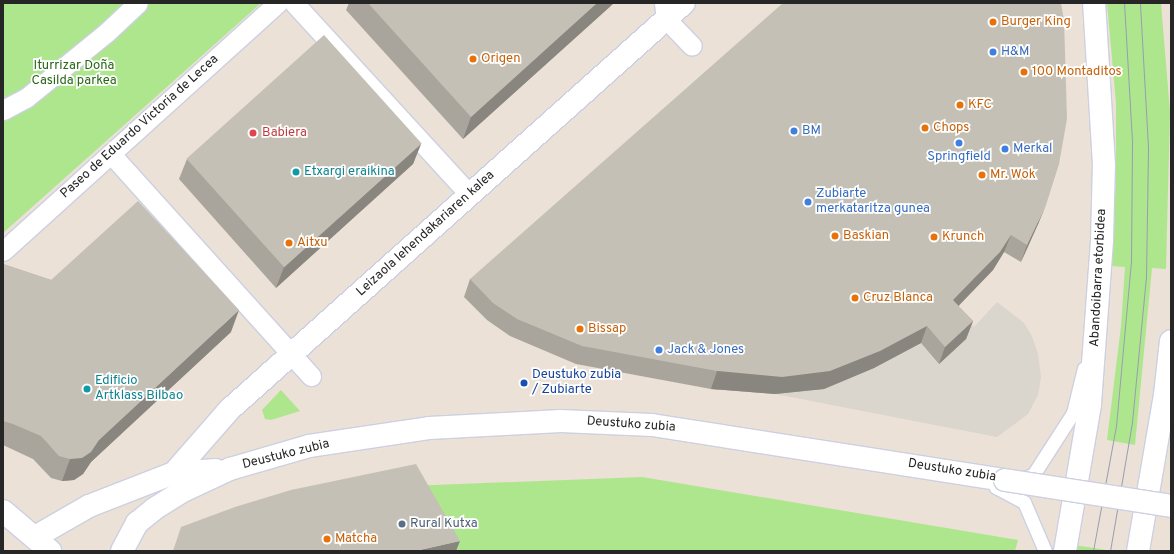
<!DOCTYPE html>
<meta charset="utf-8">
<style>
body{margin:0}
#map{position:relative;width:1174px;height:554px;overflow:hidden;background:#ebe1d6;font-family:Overpass,sans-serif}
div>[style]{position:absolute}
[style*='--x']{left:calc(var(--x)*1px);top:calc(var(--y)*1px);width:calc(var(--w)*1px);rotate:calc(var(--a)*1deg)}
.green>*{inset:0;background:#aee68e}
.plaza>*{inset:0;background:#dad5cd}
.roads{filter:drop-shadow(1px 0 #ccd0e1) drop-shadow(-1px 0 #ccd0e1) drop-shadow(0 1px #ccd0e1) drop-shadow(0 -1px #ccd0e1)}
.service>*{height:13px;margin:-6.5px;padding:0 6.5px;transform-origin:6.5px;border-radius:6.5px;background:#fff}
.pedestrian>*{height:19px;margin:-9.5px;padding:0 9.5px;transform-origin:9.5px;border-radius:9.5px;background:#fff}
.minor>*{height:22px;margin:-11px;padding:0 11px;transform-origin:11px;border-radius:11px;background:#fff}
.secondary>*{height:22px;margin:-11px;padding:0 11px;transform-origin:11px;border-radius:11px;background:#fff}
.tram>*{height:1px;margin:-0.5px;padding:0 0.5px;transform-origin:0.5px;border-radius:0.5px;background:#999db3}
.bridges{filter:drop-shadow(1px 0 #ccd0e1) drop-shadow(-1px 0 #ccd0e1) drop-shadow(0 1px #ccd0e1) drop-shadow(0 -1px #ccd0e1)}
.secondary-bridge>*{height:22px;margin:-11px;padding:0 11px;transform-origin:11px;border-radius:11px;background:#fff}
.wall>*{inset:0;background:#a9a59c}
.shaded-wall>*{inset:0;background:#89867f}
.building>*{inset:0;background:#c4c0b5;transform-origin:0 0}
.dots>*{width:11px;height:11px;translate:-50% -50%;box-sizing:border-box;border:2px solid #fff;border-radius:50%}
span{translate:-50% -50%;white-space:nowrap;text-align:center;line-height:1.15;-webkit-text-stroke:3.5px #fff;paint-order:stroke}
.food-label{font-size:13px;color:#c56008}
.left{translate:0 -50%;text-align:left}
.shop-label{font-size:13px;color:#366cbe}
.park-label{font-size:13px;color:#276614}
.street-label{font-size:13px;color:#262626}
.health-label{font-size:13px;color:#be3a42}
.culture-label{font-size:13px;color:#0d838f}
.transit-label{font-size:13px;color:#164399}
.service-label{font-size:13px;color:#4e5e75}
.frame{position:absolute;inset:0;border:4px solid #262626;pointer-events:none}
</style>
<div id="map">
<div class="green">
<i style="clip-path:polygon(3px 3px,261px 3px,3px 233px)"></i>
<i style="clip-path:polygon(1107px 3px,1161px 3px,1170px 112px,1166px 269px,1152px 268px,1135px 445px,1107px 440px,1121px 326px,1125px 267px,1111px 266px,1116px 180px,1116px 103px)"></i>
<i style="clip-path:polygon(281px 390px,300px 411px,271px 420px,265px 419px,262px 410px)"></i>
<i style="clip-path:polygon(642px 477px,1018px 540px,1015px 551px,445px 551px,408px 486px)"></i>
<i style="clip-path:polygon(1073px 545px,1094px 548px,1112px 551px,1072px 551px)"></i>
</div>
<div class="plaza">
<i style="clip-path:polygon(997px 302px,1023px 322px,1031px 334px,1038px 354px,1041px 377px,1038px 395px,1028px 414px,997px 437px,775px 394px,824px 389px,874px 368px,921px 343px,939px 364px,965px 318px,974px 327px)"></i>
</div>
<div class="roads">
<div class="service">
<i style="--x:1045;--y:551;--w:53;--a:-113.2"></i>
<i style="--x:1024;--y:502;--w:32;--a:-152"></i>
<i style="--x:996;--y:487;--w:39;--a:-18"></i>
<i style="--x:1033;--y:475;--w:74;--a:-57.2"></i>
<i style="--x:1073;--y:413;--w:46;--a:-76.3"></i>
</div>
<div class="pedestrian">
<i style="--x:294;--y:3;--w:260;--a:47.5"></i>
<i style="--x:664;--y:3;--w:16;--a:83"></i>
<i style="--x:666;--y:19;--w:37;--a:46"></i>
<i style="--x:3;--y:110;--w:26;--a:-28"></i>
<i style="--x:26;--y:98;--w:104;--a:-39.2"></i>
<i style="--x:107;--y:32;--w:42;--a:-43.1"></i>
<i style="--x:111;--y:154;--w:299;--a:48"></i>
<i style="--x:3;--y:251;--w:370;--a:-42.1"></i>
</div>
<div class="minor">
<i style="--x:174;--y:473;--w:84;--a:-48.9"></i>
<i style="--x:229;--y:410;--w:610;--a:-41.81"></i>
<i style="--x:1065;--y:551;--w:149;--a:-80.3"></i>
<i style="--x:1090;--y:404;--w:165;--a:-85.8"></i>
<i style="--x:1102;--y:239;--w:74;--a:-88.5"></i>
<i style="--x:1104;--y:165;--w:162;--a:-93.5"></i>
<i style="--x:1138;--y:551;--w:158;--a:-80.2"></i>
<i style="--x:1165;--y:395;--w:54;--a:-83.7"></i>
</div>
<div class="secondary">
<i style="--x:3;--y:511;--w:62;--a:40.4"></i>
<i style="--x:35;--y:537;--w:62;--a:-29.9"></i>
<i style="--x:89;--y:506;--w:91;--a:-21.2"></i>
<i style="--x:174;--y:473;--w:42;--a:-4.1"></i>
<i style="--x:122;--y:551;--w:32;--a:-62"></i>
<i style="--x:137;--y:523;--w:22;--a:-39"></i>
<i style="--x:154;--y:509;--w:36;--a:-32"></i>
<i style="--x:185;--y:490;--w:50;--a:-25"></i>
<i style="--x:230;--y:469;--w:82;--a:-16.2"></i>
<i style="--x:309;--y:446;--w:121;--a:-8.5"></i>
<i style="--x:429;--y:428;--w:132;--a:-3"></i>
<i style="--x:561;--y:421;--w:91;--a:2.5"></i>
<i style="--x:652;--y:425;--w:357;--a:8.9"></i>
</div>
</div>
<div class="tram">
<i style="--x:1093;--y:551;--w:127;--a:-79.6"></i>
<i style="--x:1116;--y:426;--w:165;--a:-84.8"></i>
<i style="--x:1131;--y:262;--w:121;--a:-89.5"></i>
<i style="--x:1132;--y:141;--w:138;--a:-93.3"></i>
<i style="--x:1110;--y:551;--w:131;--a:-80.3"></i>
<i style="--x:1132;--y:422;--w:146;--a:-84.5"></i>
<i style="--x:1146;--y:277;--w:130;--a:-89.1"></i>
<i style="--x:1148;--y:147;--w:144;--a:-93.2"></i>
</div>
<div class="bridges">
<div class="secondary-bridge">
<i style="--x:1005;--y:480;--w:168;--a:8.9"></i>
</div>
</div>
<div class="wall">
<i style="clip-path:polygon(349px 3px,614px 3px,463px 139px,346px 10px)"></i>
<i style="clip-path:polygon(421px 144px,413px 164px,276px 288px,179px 179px,187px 159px)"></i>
<i style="clip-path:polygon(1039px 222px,1021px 262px,1004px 252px,993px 270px,958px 306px,973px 321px,966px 339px,939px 364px,921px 343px,874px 368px,824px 389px,775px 394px,711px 389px,576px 364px,510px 336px,487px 320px,464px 297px,470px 279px)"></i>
<i style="clip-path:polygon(3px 264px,51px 280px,231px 332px,91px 462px,83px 474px,74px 480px,62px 481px,51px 478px,33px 459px,3px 445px)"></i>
</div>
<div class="shaded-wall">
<i style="clip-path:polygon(597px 3px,614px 3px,463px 139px,471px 117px)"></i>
<i style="clip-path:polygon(421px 144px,413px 164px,276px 288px,284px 267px)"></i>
<i style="clip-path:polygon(1046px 205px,1039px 222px,1021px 262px,1027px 245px)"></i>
<i style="clip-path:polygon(1011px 235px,1004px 252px,993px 270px,947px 318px,953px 300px)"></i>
<i style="clip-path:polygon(239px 310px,231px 332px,91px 462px,83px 474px,74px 480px,62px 481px,70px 459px,99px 440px)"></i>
<i style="clip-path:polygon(973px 321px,966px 339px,939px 364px,945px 347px)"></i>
<i style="clip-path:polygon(927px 326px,921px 343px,874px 368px,824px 389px,775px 394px,711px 389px,717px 371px)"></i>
<i style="clip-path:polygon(460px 541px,456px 551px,415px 551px)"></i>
</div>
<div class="building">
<i style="clip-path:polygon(368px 3px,597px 3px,471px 117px)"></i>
<i style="clip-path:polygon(783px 3px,1061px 3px,1064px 20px,1067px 119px,1059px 164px,1046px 205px,1027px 245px,1011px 235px,1000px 252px,953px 300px,973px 321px,945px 347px,927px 326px,880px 351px,830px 371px,782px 377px,717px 371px,582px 346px,517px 319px,493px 303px,470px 279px)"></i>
<i style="left:324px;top:35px;width:146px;height:185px;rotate:48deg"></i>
<i style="clip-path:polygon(138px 201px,239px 310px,99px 440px,91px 452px,82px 458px,70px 459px,59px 456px,41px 436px,13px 424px,3px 421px,3px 264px,51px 280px)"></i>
<i style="clip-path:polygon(416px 464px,460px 541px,415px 551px,173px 551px,181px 527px,235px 507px,291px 490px)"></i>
</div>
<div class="dots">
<i style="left:993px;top:22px;background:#e8710a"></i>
<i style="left:993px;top:52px;background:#3f7fe0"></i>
<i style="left:473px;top:59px;background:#e8710a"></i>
<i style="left:1024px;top:72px;background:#e8710a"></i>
<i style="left:960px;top:105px;background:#e8710a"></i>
<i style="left:925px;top:128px;background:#e8710a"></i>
<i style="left:794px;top:131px;background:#3f7fe0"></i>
<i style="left:253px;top:133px;background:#e0444e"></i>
<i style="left:959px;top:143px;background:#3f7fe0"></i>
<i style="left:1005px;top:149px;background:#3f7fe0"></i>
<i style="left:296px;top:172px;background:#0f9aa8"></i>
<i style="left:982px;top:175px;background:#e8710a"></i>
<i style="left:808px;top:202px;background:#3f7fe0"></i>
<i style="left:835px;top:236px;background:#e8710a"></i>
<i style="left:934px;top:237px;background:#e8710a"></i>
<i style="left:289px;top:243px;background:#e8710a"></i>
<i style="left:855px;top:298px;background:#e8710a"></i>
<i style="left:580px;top:329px;background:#e8710a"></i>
<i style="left:659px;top:350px;background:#3f7fe0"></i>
<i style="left:524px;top:383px;background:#1a4fb4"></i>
<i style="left:87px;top:389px;background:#0f9aa8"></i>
<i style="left:402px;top:524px;background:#5c6f8a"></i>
<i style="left:327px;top:539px;background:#e8710a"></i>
</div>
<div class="food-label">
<span class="left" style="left:1001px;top:22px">Burger King</span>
<span class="left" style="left:481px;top:59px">Origen</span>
<span class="left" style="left:1032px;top:72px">100 Montaditos</span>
<span class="left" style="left:968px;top:105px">KFC</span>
<span class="left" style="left:933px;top:128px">Chops</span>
<span class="left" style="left:990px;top:175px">Mr. Wok</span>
<span class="left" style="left:843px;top:236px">Baskian</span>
<span class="left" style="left:942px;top:237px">Krunch</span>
<span class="left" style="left:297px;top:243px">Aitxu</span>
<span class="left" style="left:863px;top:298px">Cruz Blanca</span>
<span class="left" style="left:588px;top:329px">Bissap</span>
<span class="left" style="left:335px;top:539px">Matcha</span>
</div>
<div class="shop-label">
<span class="left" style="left:1001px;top:52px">H&amp;M</span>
<span class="left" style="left:802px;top:131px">BM</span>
<span class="left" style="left:1013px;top:149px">Merkal</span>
<span style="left:959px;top:157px">Springfield</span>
<span class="left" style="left:816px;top:202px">Zubiarte<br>merkataritza gunea</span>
<span class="left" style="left:667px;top:350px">Jack &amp; Jones</span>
</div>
<div class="park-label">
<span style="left:74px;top:74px">Iturrizar Doña<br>Casilda parkea</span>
</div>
<div class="street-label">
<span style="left:140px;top:127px;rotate:-42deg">Paseo de Eduardo Victoria de Lecea</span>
<span style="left:426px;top:234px;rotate:-42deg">Leizaola lehendakariaren kalea</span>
<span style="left:1099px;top:278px;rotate:-87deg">Abandoibarra etorbidea</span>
<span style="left:631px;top:425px;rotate:4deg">Deustuko zubia</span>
<span style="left:286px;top:455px;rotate:-14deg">Deustuko zubia</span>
<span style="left:952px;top:471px;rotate:9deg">Deustuko zubia</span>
</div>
<div class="health-label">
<span class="left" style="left:262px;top:133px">Babiera</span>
</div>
<div class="culture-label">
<span class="left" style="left:304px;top:172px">Etxargi eraikina</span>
<span class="left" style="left:95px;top:389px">Edificio<br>Artklass Bilbao</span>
</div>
<div class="transit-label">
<span class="left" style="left:532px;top:383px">Deustuko zubia<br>/ Zubiarte</span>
</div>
<div class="service-label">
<span class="left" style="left:410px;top:524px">Rural Kutxa</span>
</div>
<div class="frame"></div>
</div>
